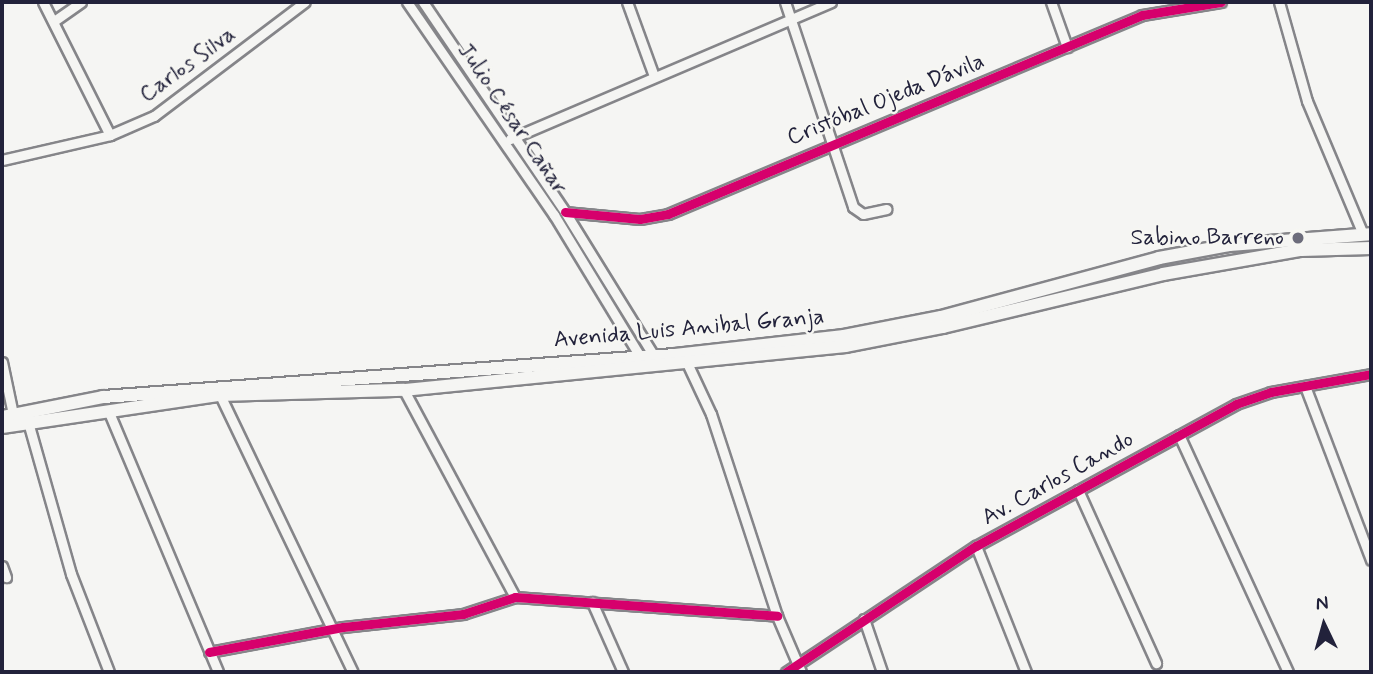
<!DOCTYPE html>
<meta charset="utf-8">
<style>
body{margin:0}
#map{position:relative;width:1373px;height:674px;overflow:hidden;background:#f5f5f3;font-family:Mynerve,sans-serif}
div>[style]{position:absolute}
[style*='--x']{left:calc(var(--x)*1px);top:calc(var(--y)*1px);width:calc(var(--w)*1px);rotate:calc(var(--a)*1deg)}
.roads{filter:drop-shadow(2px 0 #858589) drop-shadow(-2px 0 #858589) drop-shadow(0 2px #858589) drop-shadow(0 -2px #858589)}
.minor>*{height:9px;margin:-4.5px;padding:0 4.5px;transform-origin:4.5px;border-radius:4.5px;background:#f5f5f3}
.secondary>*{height:12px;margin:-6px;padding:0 6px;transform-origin:6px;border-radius:6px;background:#f5f5f3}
.cycleway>*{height:9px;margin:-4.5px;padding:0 4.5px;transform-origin:4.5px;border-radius:4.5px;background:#d6006c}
.dots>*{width:19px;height:19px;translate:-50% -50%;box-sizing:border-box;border:4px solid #f6f6f2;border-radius:50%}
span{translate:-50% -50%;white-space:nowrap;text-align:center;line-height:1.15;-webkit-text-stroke:5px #f6f6f2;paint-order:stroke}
.street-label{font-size:23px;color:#22223b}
.poi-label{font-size:23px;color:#22223b}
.right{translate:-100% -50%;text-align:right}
.frame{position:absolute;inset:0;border:4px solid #22223b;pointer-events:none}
.north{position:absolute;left:1289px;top:590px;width:70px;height:70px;-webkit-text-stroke:5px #f6f6f2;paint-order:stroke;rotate:355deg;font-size:19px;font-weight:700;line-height:28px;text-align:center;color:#22223b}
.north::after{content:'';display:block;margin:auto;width:24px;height:32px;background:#22223b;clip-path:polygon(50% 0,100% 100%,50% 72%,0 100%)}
</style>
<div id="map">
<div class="roads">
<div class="minor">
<i style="--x:43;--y:2;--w:149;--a:63.3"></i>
<i style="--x:407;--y:2;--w:259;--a:55.4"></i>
<i style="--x:554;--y:215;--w:170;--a:58.7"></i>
<i style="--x:423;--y:2;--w:254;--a:55.9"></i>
<i style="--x:565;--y:212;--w:172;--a:58.3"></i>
<i style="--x:627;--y:2;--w:79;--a:70"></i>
<i style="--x:785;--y:2;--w:216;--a:71.6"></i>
<i style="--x:853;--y:207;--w:12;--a:35"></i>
<i style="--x:863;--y:214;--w:24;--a:-12"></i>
<i style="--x:1051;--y:2;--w:48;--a:70.4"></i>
<i style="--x:1279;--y:2;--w:103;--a:74.2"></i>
<i style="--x:1307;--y:101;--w:144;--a:67.2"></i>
<i style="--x:54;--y:21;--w:33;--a:-35"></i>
<i style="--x:510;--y:139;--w:349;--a:-23.1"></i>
<i style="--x:2;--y:160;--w:111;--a:-13"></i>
<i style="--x:110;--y:135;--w:48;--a:-23.4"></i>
<i style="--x:154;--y:116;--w:189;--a:-37.1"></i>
<i style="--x:565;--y:212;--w:75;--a:5.3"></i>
<i style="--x:640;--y:219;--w:28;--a:-10"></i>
<i style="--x:668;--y:214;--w:514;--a:-22.77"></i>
<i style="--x:1142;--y:15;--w:80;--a:-9.3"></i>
<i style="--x:2;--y:362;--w:53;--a:78.1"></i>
<i style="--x:688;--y:365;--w:54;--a:64.9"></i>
<i style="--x:711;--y:414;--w:213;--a:71.9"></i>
<i style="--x:777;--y:616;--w:61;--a:66.8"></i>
<i style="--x:1305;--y:386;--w:186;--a:69.2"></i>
<i style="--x:404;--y:390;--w:235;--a:61.8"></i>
<i style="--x:220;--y:395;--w:307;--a:64.4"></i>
<i style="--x:108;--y:410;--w:284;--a:67.2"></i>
<i style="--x:28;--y:422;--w:158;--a:74.2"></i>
<i style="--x:71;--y:574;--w:105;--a:68.8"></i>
<i style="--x:1179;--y:435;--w:261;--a:65.3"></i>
<i style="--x:1078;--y:490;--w:190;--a:65.7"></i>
<i style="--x:976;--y:546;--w:136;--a:68.4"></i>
<i style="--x:2;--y:566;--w:12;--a:70"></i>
<i style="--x:592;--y:602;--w:77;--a:66.1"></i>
<i style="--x:864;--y:619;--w:56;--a:71.2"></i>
<i style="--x:209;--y:652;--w:136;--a:-10.6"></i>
<i style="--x:343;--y:627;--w:121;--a:-6.2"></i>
<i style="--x:463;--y:614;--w:55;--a:-18.1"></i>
<i style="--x:515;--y:597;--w:263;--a:4.1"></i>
<i style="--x:786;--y:672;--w:228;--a:-33.6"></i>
<i style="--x:976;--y:546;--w:296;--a:-28.6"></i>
<i style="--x:1236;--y:404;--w:37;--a:-19"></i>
<i style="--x:1271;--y:392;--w:102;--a:-10.2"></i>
</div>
<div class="secondary">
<i style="--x:2;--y:417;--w:103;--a:-11.2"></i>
<i style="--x:103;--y:397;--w:574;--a:-4.2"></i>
<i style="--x:675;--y:355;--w:170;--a:-6.4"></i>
<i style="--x:844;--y:336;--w:99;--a:-11.1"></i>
<i style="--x:941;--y:317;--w:226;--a:-15.1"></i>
<i style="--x:1159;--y:258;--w:71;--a:-10.5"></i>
<i style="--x:1229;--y:245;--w:142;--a:-4.4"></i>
<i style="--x:2;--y:427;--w:220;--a:-8.4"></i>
<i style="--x:220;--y:395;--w:184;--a:-1.6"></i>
<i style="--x:404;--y:390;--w:443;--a:-5.7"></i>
<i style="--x:845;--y:346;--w:100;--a:-11"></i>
<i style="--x:943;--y:327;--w:226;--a:-13.5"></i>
<i style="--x:1163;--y:274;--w:140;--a:-9.9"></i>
<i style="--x:1301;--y:250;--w:70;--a:-1.6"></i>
</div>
</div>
<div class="cycleway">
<i style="--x:565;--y:212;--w:75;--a:5.3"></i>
<i style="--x:640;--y:219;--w:28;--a:-10"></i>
<i style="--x:668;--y:214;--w:514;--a:-22.77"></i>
<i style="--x:1142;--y:15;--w:80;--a:-9.3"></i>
<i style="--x:209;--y:652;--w:136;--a:-10.6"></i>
<i style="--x:343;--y:627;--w:121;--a:-6.2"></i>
<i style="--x:463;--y:614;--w:55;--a:-18.1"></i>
<i style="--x:515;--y:597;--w:263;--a:4.1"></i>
<i style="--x:786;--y:672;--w:228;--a:-33.6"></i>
<i style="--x:976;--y:546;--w:296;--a:-28.6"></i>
<i style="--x:1236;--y:404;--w:37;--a:-19"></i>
<i style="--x:1271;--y:392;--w:102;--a:-10.2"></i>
</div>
<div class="dots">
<i style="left:1298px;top:238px;background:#6c6c7b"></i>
</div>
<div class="street-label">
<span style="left:188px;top:65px;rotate:-36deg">Carlos Silva</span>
<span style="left:886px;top:100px;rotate:-22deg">Cristóbal Ojeda Dávila</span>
<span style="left:512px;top:119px;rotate:56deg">Julio César Cañar</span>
<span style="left:689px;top:329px;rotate:-5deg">Avenida Luis Anibal Granja</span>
<span style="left:1058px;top:479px;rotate:-29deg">Av. Carlos Cando</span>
</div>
<div class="poi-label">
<span class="right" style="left:1284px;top:238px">Sabino Barreno</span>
</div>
<div class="frame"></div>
<div class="north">N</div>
</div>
